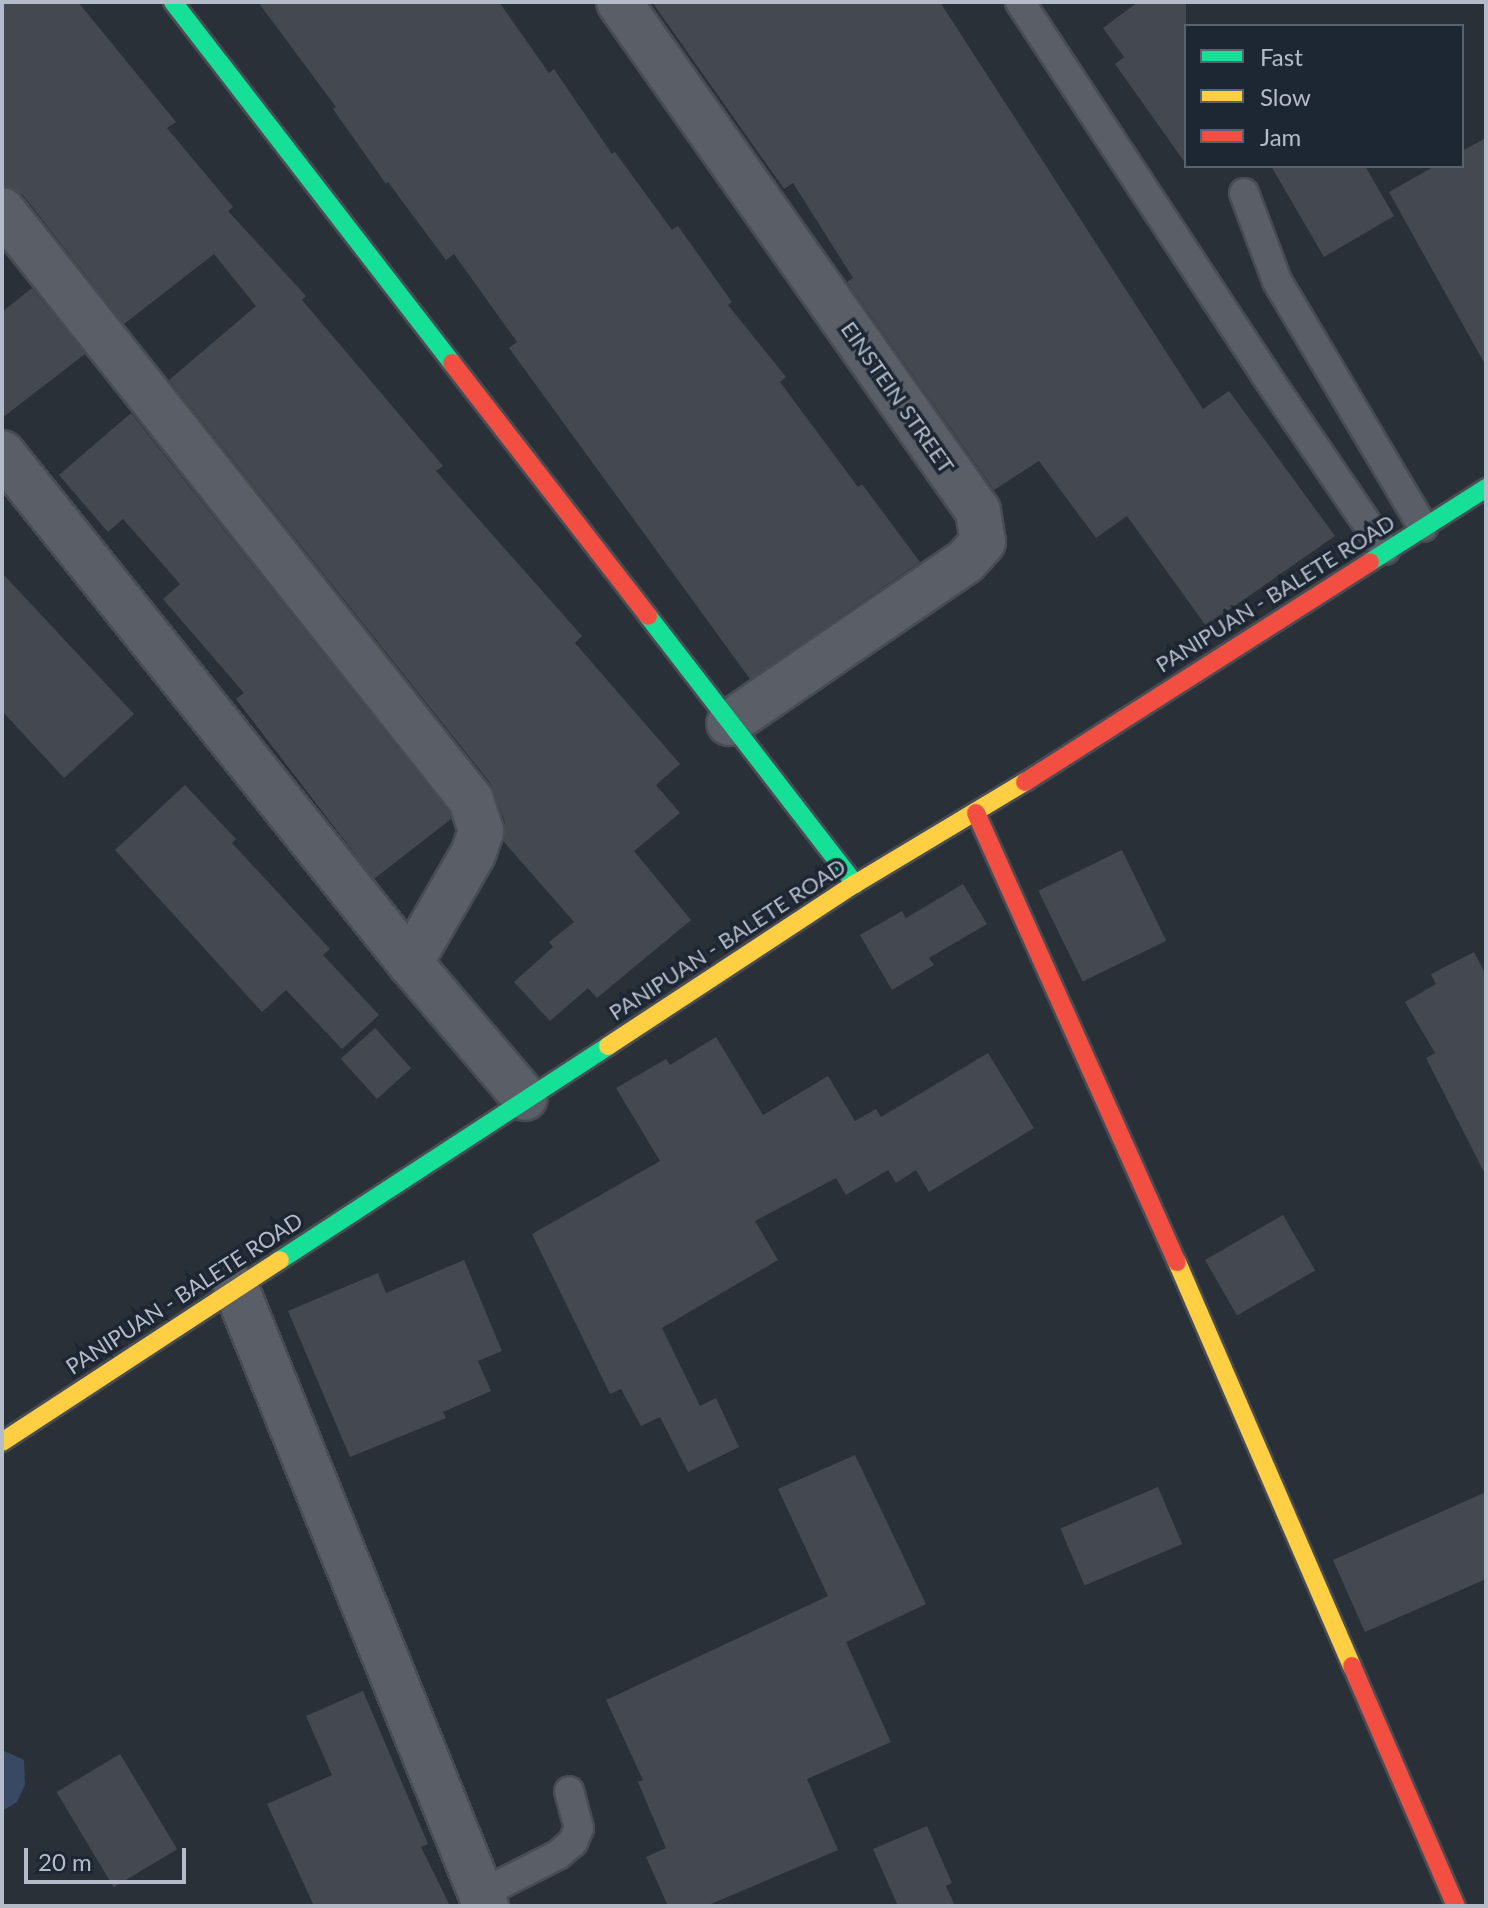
<!DOCTYPE html>
<style>
body{margin:0}
#map{position:relative;width:1488px;height:1908px;overflow:hidden;background:#2a3038;font-family:Lato,sans-serif}
div>[style]{position:absolute}
[style*='--x']{left:calc(var(--x)*1px);top:calc(var(--y)*1px);width:calc(var(--w)*1px);rotate:calc(var(--a)*1deg)}
.water>*{inset:0;background:#384963}
.building>*{inset:0;background:#444950;transform-origin:0 0}
.roads{filter:drop-shadow(2px 0 #484c53) drop-shadow(-2px 0 #484c53) drop-shadow(0 2px #484c53) drop-shadow(0 -2px #484c53)}
.lane>*{height:28px;margin:-14px;padding:0 14px;transform-origin:14px;border-radius:14px;background:#5a5e66}
.street>*{height:44px;margin:-22px;padding:0 22px;transform-origin:22px;border-radius:22px;background:#5a5e66}
.fast>*{height:18px;margin:-9px;padding:0 9px;transform-origin:9px;border-radius:9px;background:#16e098}
.slow>*{height:18px;margin:-9px;padding:0 9px;transform-origin:9px;border-radius:9px;background:#ffcf43}
.jam>*{height:18px;margin:-9px;padding:0 9px;transform-origin:9px;border-radius:9px;background:#f24e42}
span{translate:-50% -50%;white-space:nowrap;text-align:center;line-height:1.15;-webkit-text-stroke:7px #1d2633;paint-order:stroke}
.street-label{font-size:22px;color:#b4bcc9}
.frame{position:absolute;inset:0;border:4px solid #b4bcc9;pointer-events:none}
.legend{position:absolute;left:1184px;top:24px;width:280px;height:144px;box-sizing:border-box;background:#1d2633;border:2px solid #59626f;margin:0;padding:10px 14px;list-style:none;font-size:24px;color:#b4bcc9}
.legend li{display:flex;align-items:center;gap:16px;height:40px}
.legend b{width:40px;border:2px solid #59626f}
.scale{position:absolute;left:24px;top:1848px;width:162px;height:36px;box-sizing:border-box;border:4px solid #b4bcc9;border-top:0;padding-left:10px;font-size:24px;line-height:28px;white-space:nowrap;color:#b4bcc9;-webkit-text-stroke:6px #1d2633;paint-order:stroke}
</style>
<div id="map">
<div class="water">
<i style="clip-path:polygon(2px 1750px,24px 1760px,25px 1785px,17px 1802px,2px 1811px)"></i>
</div>
<div class="building">
<i style="clip-path:polygon(2px 2px,78px 2px,176px 122px,167px 128px,233px 207px,228px 211px,306px 296px,302px 300px,443px 466px,436px 471px,582px 636px,575px 643px,680px 764px,656px 785px,680px 813px,634px 851px,691px 920px,597px 998px,588px 988px,550px 1021px,514px 982px,553px 947px,549px 942px,574px 922px,504px 842px,505px 823px,491px 784px,169px 380px,256px 306px,214px 254px,124px 324px,22px 194px,2px 186px)"></i>
<i style="clip-path:polygon(258px 2px,499px 2px,549px 73px,554px 69px,612px 154px,615px 152px,672px 230px,678px 226px,732px 302px,728px 305px,786px 377px,780px 382px,858px 487px,862px 484px,920px 562px,750px 679px,509px 348px,517px 342px,454px 254px,446px 260px,388px 182px,386px 184px,333px 109px,336px 107px)"></i>
<i style="clip-path:polygon(652px 2px,940px 2px,1203px 409px,1229px 391px,1335px 536px,1206px 626px,1127px 516px,1096px 538px,1039px 461px,994px 490px,847px 282px,853px 278px,793px 183px,784px 189px)"></i>
<i style="clip-path:polygon(1138px 2px,1186px 2px,1186px 164px,1115px 64px,1124px 57px,1103px 28px)"></i>
<i style="clip-path:polygon(1486px 138px,1486px 366px,1389px 192px,1435px 166px,1462px 166px,1462px 151px)"></i>
<i style="clip-path:polygon(1271px 166px,1365px 166px,1394px 216px,1324px 257px)"></i>
<i style="clip-path:polygon(32px 288px,85px 354px,2px 418px,2px 312px)"></i>
<i style="clip-path:polygon(131px 413px,449px 812px,451px 819px,374px 879px,236px 699px,244px 693px,163px 599px,180px 584px,123px 519px,108px 532px,59px 475px)"></i>
<i style="clip-path:polygon(2px 573px,134px 714px,64px 778px,2px 711px)"></i>
<i style="clip-path:polygon(185px 785px,236px 839px,232px 843px,330px 949px,323px 955px,379px 1015px,342px 1049px,286px 990px,262px 1012px,115px 850px)"></i>
<i style="left:1122px;top:850px;width:101px;height:93px;rotate:64deg"></i>
<i style="clip-path:polygon(963px 884px,987px 924px,929px 958px,934px 965px,892px 990px,860px 935px,902px 911px,906px 918px)"></i>
<i style="clip-path:polygon(1474px 952px,1486px 975px,1486px 1176px,1426px 1058px,1435px 1053px,1405px 1002px,1436px 984px,1431px 974px)"></i>
<i style="left:375px;top:1028px;width:54px;height:46px;rotate:48deg"></i>
<i style="clip-path:polygon(716px 1037px,763px 1115px,828px 1076px,855px 1121px,876px 1109px,881px 1117px,988px 1053px,1034px 1128px,929px 1192px,916px 1170px,896px 1183px,888px 1170px,846px 1195px,836px 1178px,755px 1221px,778px 1260px,662px 1328px,700px 1406px,716px 1398px,739px 1447px,688px 1472px,660px 1417px,641px 1426px,621px 1389px,610px 1394px,532px 1234px,660px 1161px,616px 1088px,666px 1059px,670px 1065px)"></i>
<i style="left:1283px;top:1215px;width:64px;height:90px;rotate:60deg"></i>
<i style="clip-path:polygon(464px 1260px,502px 1351px,478px 1361px,491px 1391px,443px 1412px,446px 1418px,350px 1457px,288px 1311px,378px 1273px,386px 1293px)"></i>
<i style="clip-path:polygon(855px 1455px,926px 1604px,846px 1642px,891px 1742px,807px 1779px,838px 1850px,706px 1906px,668px 1906px,646px 1857px,666px 1848px,638px 1782px,643px 1780px,606px 1700px,828px 1596px,778px 1489px)"></i>
<i style="left:1158px;top:1487px;width:62px;height:106px;rotate:67deg"></i>
<i style="clip-path:polygon(1486px 1492px,1486px 1579px,1365px 1632px,1333px 1560px)"></i>
<i style="clip-path:polygon(363px 1691px,428px 1844px,421px 1847px,450px 1906px,314px 1906px,267px 1804px,332px 1775px,306px 1716px)"></i>
<i style="left:120px;top:1754px;width:111px;height:74px;rotate:59deg"></i>
<i style="clip-path:polygon(927px 1826px,952px 1883px,946px 1886px,955px 1906px,898px 1906px,873px 1849px)"></i>
</div>
<div class="roads">
<div class="lane">
<i style="--x:1020;--y:2;--w:445;--a:56.6"></i>
<i style="--x:1265;--y:374;--w:213;--a:55.7"></i>
<i style="--x:1244;--y:193;--w:94;--a:69.4"></i>
<i style="--x:1277;--y:281;--w:286;--a:59.3"></i>
<i style="--x:481;--y:1894;--w:86;--a:-26.9"></i>
<i style="--x:558;--y:1855;--w:20;--a:-41"></i>
<i style="--x:573;--y:1842;--w:15;--a:-67"></i>
<i style="--x:579;--y:1828;--w:38;--a:-105"></i>
</div>
<div class="street">
<i style="--x:619;--y:2;--w:623;--a:54.8"></i>
<i style="--x:978;--y:511;--w:31;--a:81"></i>
<i style="--x:983;--y:542;--w:25;--a:132"></i>
<i style="--x:966;--y:561;--w:287;--a:145.6"></i>
<i style="--x:2;--y:210;--w:754;--a:51.52"></i>
<i style="--x:471;--y:800;--w:33;--a:72"></i>
<i style="--x:481;--y:831;--w:24;--a:109"></i>
<i style="--x:473;--y:854;--w:126;--a:120"></i>
<i style="--x:2;--y:453;--w:653;--a:51.34"></i>
<i style="--x:410;--y:963;--w:177;--a:49.6"></i>
<i style="--x:236;--y:1288;--w:667;--a:67.98"></i>
</div>
<div class="fast">
<i style="--x:173;--y:2;--w:456;--a:52.3"></i>
<i style="--x:1370;--y:562;--w:138;--a:-32.5"></i>
<i style="--x:648;--y:616;--w:339;--a:52.3"></i>
<i style="--x:280;--y:1260;--w:392;--a:-33.1"></i>
</div>
<div class="slow">
<i style="--x:608;--y:1046;--w:295;--a:-33.3"></i>
<i style="--x:855;--y:884;--w:198;--a:-31"></i>
<i style="--x:1177;--y:1262;--w:440;--a:66.6"></i>
<i style="--x:2;--y:1442;--w:332;--a:-33.2"></i>
</div>
<div class="jam">
<i style="--x:452;--y:363;--w:320;--a:52.2"></i>
<i style="--x:1025;--y:782;--w:409;--a:-32.5"></i>
<i style="--x:976;--y:813;--w:492;--a:65.9"></i>
<i style="--x:1352;--y:1666;--w:262;--a:66.6"></i>
</div>
</div>
<div class="street-label">
<span style="left:898px;top:397px;rotate:55deg">EINSTEIN STREET</span>
<span style="left:1275px;top:593px;rotate:-32deg">PANIPUAN - BALETE ROAD</span>
<span style="left:727px;top:939px;rotate:-33deg">PANIPUAN - BALETE ROAD</span>
<span style="left:184px;top:1293px;rotate:-33deg">PANIPUAN - BALETE ROAD</span>
</div>
<div class="frame"></div>
<ul class="legend">
<li><b style="height:10px;background:#16e098"></b>Fast</li>
<li><b style="height:10px;background:#ffcf43"></b>Slow</li>
<li><b style="height:10px;background:#f24e42"></b>Jam</li>
</ul>
<div class="scale">20 m</div>
</div>
